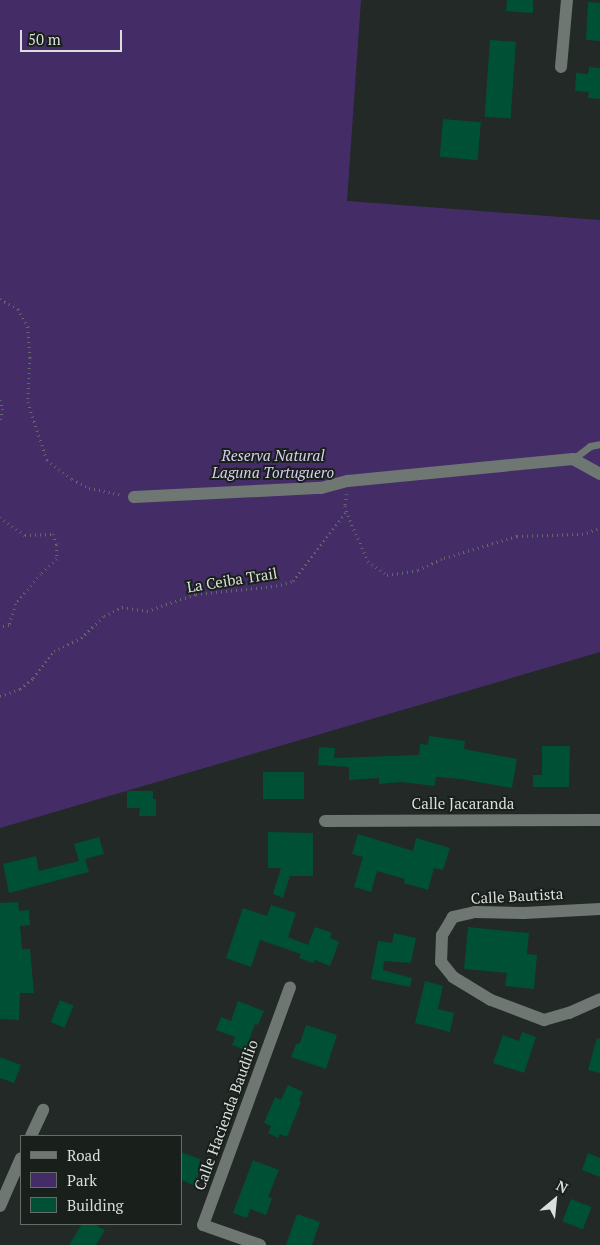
<!DOCTYPE html>
<style>
body{margin:0}
#map{position:relative;width:600px;height:1245px;overflow:hidden;background:#222926;font-family:"PT Serif",serif}
div>[style]{position:absolute}
[style*='--x']{left:calc(var(--x)*1px);top:calc(var(--y)*1px);width:calc(var(--w)*1px);rotate:calc(var(--a)*1deg)}
.green>*{inset:0;background:#442d67}
.building>*{inset:0;background:#005036;transform-origin:0 0}
.path>*{height:2.5px;margin-top:-1.25px;transform-origin:0;background:repeating-linear-gradient(90deg,#646a67 0 1px,transparent 0 5px)}
.lane>*{height:7px;margin:-3.5px;padding:0 3.5px;transform-origin:3.5px;border-radius:3.5px;background:#6f7773}
.street>*{height:12px;margin:-6px;padding:0 6px;transform-origin:6px;border-radius:6px;background:#6f7773}
span{translate:-50% -50%;white-space:nowrap;text-align:center;line-height:1.15;-webkit-text-stroke:4px #19201c;paint-order:stroke}
.park-label{font-size:15px;color:#dacef4;font-style:italic}
.street-label{font-size:15px;color:#dadedc}
.legend{position:absolute;left:20px;top:1135px;width:162px;height:90px;box-sizing:border-box;background:#19201c;border:1px solid #666c69;margin:0;padding:6px 9px;list-style:none;font-size:15px;color:#dadedc}
.legend li{display:flex;align-items:center;gap:10px;height:25px}
.legend b{width:25px;border:1px solid #666c69}
.north{position:absolute;left:530px;top:1175px;width:50px;height:50px;-webkit-text-stroke:4px #19201c;paint-order:stroke;rotate:28deg;font-size:14px;font-weight:700;line-height:20px;text-align:center;color:#dadedc}
.north::after{content:'';display:block;margin:auto;width:18px;height:22px;background:#dadedc;clip-path:polygon(50% 0,100% 100%,50% 72%,0 100%)}
.scale{position:absolute;left:20px;top:30px;width:102px;height:22px;box-sizing:border-box;border:2px solid #dadedc;border-top:0;padding-left:6px;font-size:15px;line-height:18px;white-space:nowrap;color:#dadedc;-webkit-text-stroke:4px #19201c;paint-order:stroke}
</style>
<div id="map">
<div class="green">
<i style="clip-path:polygon(0 0,361px 0,347px 201px,600px 220px,600px 652px,0 828px)"></i>
</div>
<div class="building">
<i style="clip-path:polygon(507px 0,533px 0,533px 13px,506px 11px)"></i>
<i style="clip-path:polygon(588px 2px,600px 3px,600px 41px,586px 40px)"></i>
<i style="left:490px;top:40px;width:26px;height:77px;rotate:4deg"></i>
<i style="clip-path:polygon(589px 67px,600px 68px,600px 99px,588px 98px,589px 92px,575px 91px,576px 73px,588px 74px)"></i>
<i style="left:443px;top:119px;width:38px;height:38px;rotate:5deg"></i>
<i style="clip-path:polygon(429px 736px,465px 741px,464px 749px,517px 759px,512px 788px,461px 779px,436px 777px,435px 786px,401px 782px,379px 784px,379px 778px,349px 780px,349px 767px,318px 765px,319px 747px,335px 748px,334px 758px,419px 755px,420px 744px,428px 745px)"></i>
<i style="clip-path:polygon(542px 746px,570px 746px,569px 787px,533px 787px,533px 775px,542px 775px)"></i>
<i style="left:304px;top:772px;width:27px;height:41px;rotate:90deg"></i>
<i style="clip-path:polygon(127px 791px,153px 791px,153px 799px,156px 799px,156px 816px,139px 816px,140px 808px,127px 808px)"></i>
<i style="clip-path:polygon(268px 832px,313px 833px,313px 876px,290px 876px,283px 898px,273px 894px,281px 868px,268px 868px)"></i>
<i style="clip-path:polygon(358px 834px,413px 851px,416px 838px,450px 848px,443px 870px,434px 868px,428px 890px,404px 883px,405px 879px,377px 871px,371px 892px,354px 887px,363px 857px,352px 854px)"></i>
<i style="clip-path:polygon(99px 837px,104px 854px,85px 859px,89px 872px,9px 893px,3px 864px,36px 856px,39px 871px,79px 861px,74px 844px)"></i>
<i style="clip-path:polygon(18px 902px,19px 911px,29px 910px,30px 925px,20px 926px,22px 949px,30px 949px,34px 993px,20px 993px,19px 1020px,0 1019px,0 903px)"></i>
<i style="clip-path:polygon(271px 905px,296px 913px,288px 937px,308px 945px,315px 927px,332px 933px,330px 938px,339px 942px,330px 966px,315px 960px,313px 963px,299px 958px,301px 954px,260px 940px,251px 967px,226px 958px,243px 908px,267px 916px)"></i>
<i style="clip-path:polygon(468px 927px,529px 933px,527px 954px,537px 955px,534px 989px,505px 986px,507px 973px,464px 969px)"></i>
<i style="clip-path:polygon(394px 933px,416px 938px,411px 963px,384px 961px,383px 970px,412px 978px,410px 987px,371px 979px,378px 941px,392px 943px)"></i>
<i style="clip-path:polygon(425px 981px,443px 986px,438px 1009px,454px 1013px,450px 1032px,415px 1023px)"></i>
<i style="left:60px;top:1000px;width:15px;height:24px;rotate:23deg"></i>
<i style="clip-path:polygon(238px 1001px,264px 1011px,258px 1025px,255px 1024px,245px 1050px,232px 1045px,235px 1037px,216px 1030px,221px 1017px,231px 1021px)"></i>
<i style="clip-path:polygon(306px 1025px,337px 1035px,326px 1069px,291px 1057px,296px 1044px,300px 1043px)"></i>
<i style="clip-path:polygon(522px 1032px,536px 1037px,524px 1073px,493px 1063px,503px 1035px,519px 1041px)"></i>
<i style="clip-path:polygon(597px 1038px,600px 1039px,600px 1073px,588px 1070px)"></i>
<i style="clip-path:polygon(0 1057px,21px 1065px,14px 1083px,0 1078px)"></i>
<i style="clip-path:polygon(288px 1085px,303px 1092px,299px 1101px,301px 1102px,287px 1137px,280px 1134px,278px 1138px,268px 1133px,271px 1126px,264px 1123px,275px 1097px,281px 1100px)"></i>
<i style="clip-path:polygon(181px 1152px,200px 1159px,197px 1182px,193px 1185px,181px 1180px)"></i>
<i style="clip-path:polygon(588px 1153px,600px 1158px,600px 1177px,582px 1170px)"></i>
<i style="clip-path:polygon(253px 1160px,279px 1170px,268px 1197px,272px 1198px,266px 1215px,250px 1209px,247px 1218px,233px 1213px)"></i>
<i style="left:571px;top:1199px;width:22px;height:24px;rotate:21deg"></i>
<i style="clip-path:polygon(297px 1214px,320px 1222px,312px 1245px,286px 1245px)"></i>
<i style="clip-path:polygon(82px 1224px,94px 1224px,105px 1230px,96px 1245px,69px 1245px)"></i>
</div>
<div class="path">
<i style="--x:0;--y:299;--w:21;--a:29"></i>
<i style="--x:18;--y:309;--w:21;--a:61"></i>
<i style="--x:28;--y:327;--w:31;--a:86"></i>
<i style="--x:30;--y:358;--w:44;--a:92.6"></i>
<i style="--x:28;--y:402;--w:61;--a:71.9"></i>
<i style="--x:47;--y:460;--w:31;--a:37"></i>
<i style="--x:72;--y:479;--w:19;--a:28"></i>
<i style="--x:89;--y:488;--w:34;--a:12"></i>
<i style="--x:0;--y:400;--w:9;--a:72"></i>
<i style="--x:3;--y:409;--w:14;--a:102"></i>
<i style="--x:347;--y:494;--w:12;--a:99"></i>
<i style="--x:345;--y:506;--w:15;--a:70"></i>
<i style="--x:350;--y:520;--w:45;--a:66.3"></i>
<i style="--x:368;--y:561;--w:24;--a:36"></i>
<i style="--x:387;--y:575;--w:31;--a:-9"></i>
<i style="--x:418;--y:570;--w:29;--a:-25"></i>
<i style="--x:444;--y:558;--w:76;--a:-16.8"></i>
<i style="--x:517;--y:536;--w:65;--a:-1.8"></i>
<i style="--x:582;--y:534;--w:19;--a:-18"></i>
<i style="--x:0;--y:517;--w:31;--a:36"></i>
<i style="--x:25;--y:535;--w:28;--a:-2"></i>
<i style="--x:53;--y:534;--w:12;--a:70"></i>
<i style="--x:57;--y:545;--w:14;--a:90"></i>
<i style="--x:57;--y:559;--w:22;--a:137"></i>
<i style="--x:41;--y:574;--w:39;--a:130"></i>
<i style="--x:16;--y:604;--w:22;--a:108"></i>
<i style="--x:9;--y:625;--w:9;--a:162"></i>
<i style="--x:0;--y:696;--w:21;--a:-19"></i>
<i style="--x:20;--y:689;--w:17;--a:-40"></i>
<i style="--x:33;--y:678;--w:34;--a:-52"></i>
<i style="--x:54;--y:651;--w:30;--a:-26"></i>
<i style="--x:81;--y:638;--w:32;--a:-44"></i>
<i style="--x:104;--y:616;--w:20;--a:-27"></i>
<i style="--x:122;--y:607;--w:25;--a:9"></i>
<i style="--x:147;--y:611;--w:52;--a:-19.1"></i>
<i style="--x:196;--y:594;--w:80;--a:-5.7"></i>
<i style="--x:276;--y:586;--w:18;--a:-16"></i>
<i style="--x:293;--y:581;--w:88;--a:-52.4"></i>
</div>
<div class="lane">
<i style="--x:573;--y:459;--w:21;--a:-37"></i>
<i style="--x:590;--y:446;--w:10;--a:-11"></i>
</div>
<div class="street">
<i style="--x:561;--y:67;--w:67;--a:-84.9"></i>
<i style="--x:134;--y:497;--w:187;--a:-2.8"></i>
<i style="--x:321;--y:488;--w:28;--a:-15"></i>
<i style="--x:348;--y:481;--w:226;--a:-5.6"></i>
<i style="--x:573;--y:459;--w:31;--a:29"></i>
<i style="--x:325;--y:821;--w:275;--a:-0.2"></i>
<i style="--x:600;--y:909;--w:76;--a:177"></i>
<i style="--x:524;--y:913;--w:49;--a:-178.8"></i>
<i style="--x:475;--y:912;--w:23;--a:167"></i>
<i style="--x:453;--y:917;--w:21;--a:121"></i>
<i style="--x:442;--y:935;--w:27;--a:92"></i>
<i style="--x:441;--y:962;--w:19;--a:51"></i>
<i style="--x:453;--y:977;--w:44;--a:31.2"></i>
<i style="--x:491;--y:1000;--w:57;--a:20.7"></i>
<i style="--x:544;--y:1020;--w:26;--a:-16"></i>
<i style="--x:569;--y:1013;--w:34;--a:-24"></i>
<i style="--x:31;--y:1136;--w:29;--a:-65"></i>
<i style="--x:0;--y:1206;--w:52;--a:-66.4"></i>
<i style="--x:260;--y:1245;--w:60;--a:-160.7"></i>
<i style="--x:203;--y:1225;--w:253;--a:-69.9"></i>
</div>
<div class="park-label">
<span style="left:273px;top:464px">Reserva Natural<br>Laguna Tortuguero</span>
</div>
<div class="street-label">
<span style="left:232px;top:580px;rotate:-9deg">La Ceiba Trail</span>
<span style="left:463px;top:804px">Calle Jacaranda</span>
<span style="left:517px;top:896px;rotate:-3deg">Calle Bautista</span>
<span style="left:226px;top:1115px;rotate:-70deg">Calle Hacienda Baudilio</span>
</div>
<ul class="legend">
<li><b style="height:6px;background:#6f7773"></b>Road</li>
<li><b style="height:14px;background:#442d67"></b>Park</li>
<li><b style="height:14px;background:#005036"></b>Building</li>
</ul>
<div class="north">N</div>
<div class="scale">50 m</div>
</div>
